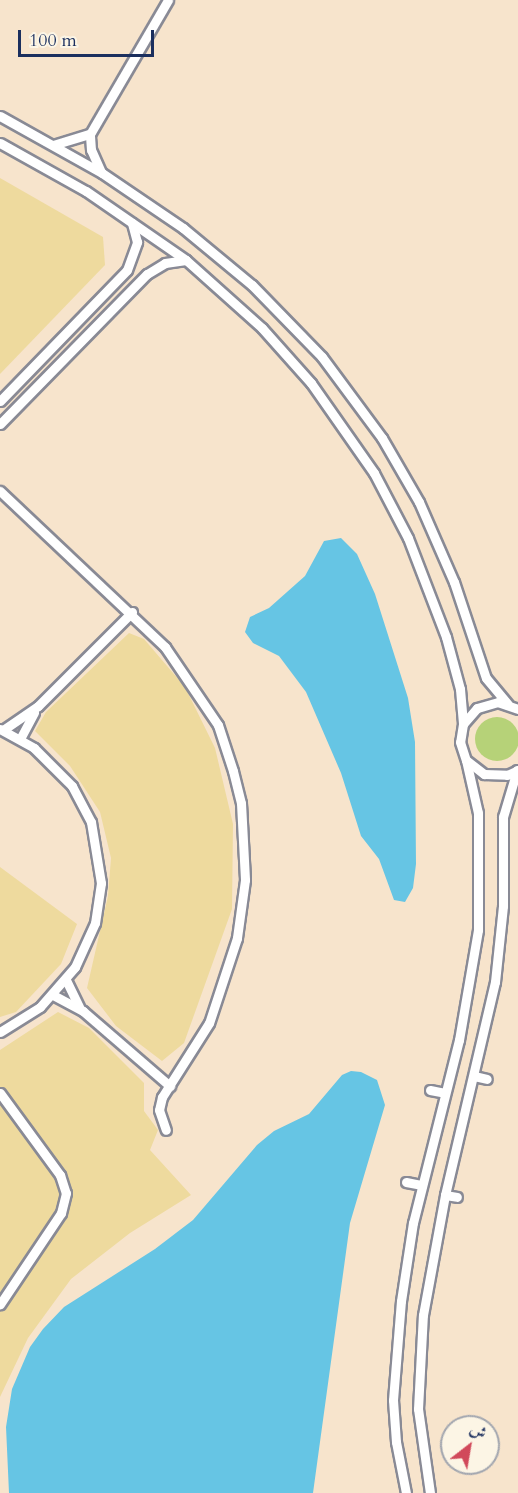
<!DOCTYPE html>
<meta charset="utf-8">
<style>
body{margin:0}
#map{position:relative;width:518px;height:1493px;overflow:hidden;background:#f7e4cc;font-family:Cardo,Amiri,serif}
div>[style]{position:absolute}
[style*='--x']{left:calc(var(--x)*1px);top:calc(var(--y)*1px);width:calc(var(--w)*1px);rotate:calc(var(--a)*1deg)}
.green>*{inset:0;background:#b6d278}
.round{border-radius:50%}
.sand>*{inset:0;background:#eeda9e}
.water>*{inset:0;background:#66c5e4}
.roads{filter:drop-shadow(2px 0 #898a95) drop-shadow(-2px 0 #898a95) drop-shadow(0 2px #898a95) drop-shadow(0 -2px #898a95)}
.street>*{height:9px;margin:-4.5px;padding:0 4.5px;transform-origin:4.5px;border-radius:4.5px;background:#fff}
span{translate:-50% -50%;white-space:nowrap;text-align:center;line-height:1.15;-webkit-text-stroke:6px #fcf5e5;paint-order:stroke}
.north{position:absolute;left:440px;top:1415px;width:60px;height:60px;box-sizing:border-box;background:#fcf5e5;border:2px solid #a2a6af;border-radius:50%;rotate:31deg;font-size:16px;font-weight:700;line-height:24px;text-align:center;color:#1b2f5e}
.north::after{content:'';display:block;margin:auto;width:21px;height:27px;background:#d1495b;clip-path:polygon(50% 0,100% 100%,50% 72%,0 100%)}
.scale{position:absolute;left:18px;top:30px;width:136px;height:27px;box-sizing:border-box;border:3px solid #1b2f5e;border-top:0;padding-left:8px;font-size:18px;line-height:21px;white-space:nowrap;color:#1b2f5e;-webkit-text-stroke:4px #fcf5e5;paint-order:stroke}
</style>
<div id="map">
<div class="green">
<i class="round" style="left:475px;top:717px;width:44px;height:44px"></i>
</div>
<div class="sand">
<i style="clip-path:polygon(0 178px,103px 237px,105px 265px,0 374px)"></i>
<i style="clip-path:polygon(129px 633px,144px 639px,185px 687px,215px 748px,233px 824px,232px 909px,184px 1043px,162px 1061px,116px 1026px,87px 988px,108px 896px,111px 858px,100px 812px,70px 766px,35px 731px,46px 712px)"></i>
<i style="clip-path:polygon(0 867px,77px 924px,61px 964px,16px 1012px,0 1017px)"></i>
<i style="clip-path:polygon(58px 1012px,89px 1028px,144px 1083px,144px 1111px,158px 1130px,150px 1150px,191px 1195px,130px 1233px,71px 1279px,28px 1338px,0 1397px,0 1050px)"></i>
</div>
<div class="water">
<i style="clip-path:polygon(341px 538px,357px 554px,375px 594px,408px 698px,415px 742px,416px 864px,413px 888px,405px 902px,394px 900px,379px 859px,361px 836px,341px 773px,306px 692px,279px 656px,253px 643px,245px 632px,250px 617px,269px 608px,305px 576px,324px 541px)"></i>
<i style="clip-path:polygon(351px 1071px,361px 1072px,377px 1080px,385px 1105px,350px 1223px,313px 1493px,9px 1493px,6px 1427px,12px 1389px,30px 1347px,43px 1329px,64px 1307px,155px 1249px,193px 1220px,257px 1145px,274px 1131px,309px 1114px,342px 1075px)"></i>
</div>
<div class="roads">
<div class="street">
<i style="--x:0;--y:116;--w:117;--a:29.2"></i>
<i style="--x:102;--y:173;--w:98;--a:34.2"></i>
<i style="--x:183;--y:228;--w:89;--a:39.6"></i>
<i style="--x:252;--y:285;--w:100;--a:45.8"></i>
<i style="--x:322;--y:357;--w:101;--a:53.5"></i>
<i style="--x:382;--y:438;--w:74;--a:60"></i>
<i style="--x:419;--y:502;--w:87;--a:66.4"></i>
<i style="--x:454;--y:582;--w:101;--a:71.6"></i>
<i style="--x:486;--y:678;--w:34;--a:50"></i>
<i style="--x:0;--y:143;--w:98;--a:29.2"></i>
<i style="--x:86;--y:191;--w:121;--a:34.6"></i>
<i style="--x:186;--y:260;--w:102;--a:41.8"></i>
<i style="--x:262;--y:328;--w:74;--a:48.3"></i>
<i style="--x:311;--y:383;--w:110;--a:55"></i>
<i style="--x:374;--y:473;--w:73;--a:62.4"></i>
<i style="--x:408;--y:538;--w:106;--a:69"></i>
<i style="--x:446;--y:637;--w:54;--a:74.9"></i>
<i style="--x:460;--y:689;--w:35;--a:85"></i>
<i style="--x:53;--y:145;--w:39;--a:-17"></i>
<i style="--x:101;--y:172;--w:24;--a:-114"></i>
<i style="--x:91;--y:150;--w:16;--a:-94"></i>
<i style="--x:90;--y:134;--w:155;--a:-59.8"></i>
<i style="--x:0;--y:401;--w:182;--a:-45.9"></i>
<i style="--x:127;--y:270;--w:30;--a:-70"></i>
<i style="--x:137;--y:242;--w:20;--a:-105"></i>
<i style="--x:0;--y:424;--w:210;--a:-45.6"></i>
<i style="--x:147;--y:274;--w:21;--a:-31"></i>
<i style="--x:165;--y:263;--w:21;--a:-8"></i>
<i style="--x:0;--y:491;--w:227;--a:43.4"></i>
<i style="--x:165;--y:647;--w:94;--a:55.8"></i>
<i style="--x:218;--y:725;--w:48;--a:71.9"></i>
<i style="--x:233;--y:771;--w:33;--a:76"></i>
<i style="--x:241;--y:803;--w:77;--a:87"></i>
<i style="--x:245;--y:880;--w:59;--a:97.9"></i>
<i style="--x:237;--y:938;--w:89;--a:108.2"></i>
<i style="--x:209;--y:1023;--w:88;--a:122.4"></i>
<i style="--x:162;--y:1097;--w:13;--a:103"></i>
<i style="--x:159;--y:1110;--w:21;--a:71"></i>
<i style="--x:518;--y:709;--w:21;--a:-161"></i>
<i style="--x:498;--y:702;--w:22;--a:164"></i>
<i style="--x:477;--y:708;--w:21;--a:131"></i>
<i style="--x:463;--y:724;--w:18;--a:99"></i>
<i style="--x:460;--y:742;--w:19;--a:72"></i>
<i style="--x:466;--y:760;--w:23;--a:38"></i>
<i style="--x:484;--y:774;--w:23;--a:2"></i>
<i style="--x:507;--y:775;--w:12;--a:-24"></i>
<i style="--x:0;--y:729;--w:39;--a:29"></i>
<i style="--x:34;--y:748;--w:54;--a:45"></i>
<i style="--x:72;--y:786;--w:41;--a:62.2"></i>
<i style="--x:91;--y:822;--w:62;--a:80.7"></i>
<i style="--x:101;--y:883;--w:40;--a:98.5"></i>
<i style="--x:95;--y:923;--w:48;--a:114.4"></i>
<i style="--x:75;--y:967;--w:53;--a:131.2"></i>
<i style="--x:40;--y:1007;--w:47;--a:148"></i>
<i style="--x:3;--y:730;--w:42;--a:-34.4"></i>
<i style="--x:38;--y:706;--w:133;--a:-45"></i>
<i style="--x:20;--y:739;--w:30;--a:-62"></i>
<i style="--x:66;--y:980;--w:30;--a:64"></i>
<i style="--x:53;--y:995;--w:34;--a:28"></i>
<i style="--x:83;--y:1011;--w:115;--a:40.8"></i>
<i style="--x:474;--y:1076;--w:13;--a:13"></i>
<i style="--x:430;--y:1090;--w:15;--a:11"></i>
<i style="--x:0;--y:1093;--w:102;--a:53.8"></i>
<i style="--x:60;--y:1175;--w:19;--a:72"></i>
<i style="--x:66;--y:1193;--w:21;--a:104"></i>
<i style="--x:61;--y:1213;--w:110;--a:123.8"></i>
<i style="--x:406;--y:1182;--w:15;--a:11"></i>
<i style="--x:445;--y:1195;--w:12;--a:9"></i>
<i style="--x:406;--y:1493;--w:52;--a:-101.1"></i>
<i style="--x:396;--y:1442;--w:42;--a:-94.1"></i>
<i style="--x:393;--y:1400;--w:99;--a:-85.4"></i>
<i style="--x:401;--y:1301;--w:79;--a:-81.3"></i>
<i style="--x:413;--y:1223;--w:189;--a:-75.9"></i>
<i style="--x:459;--y:1040;--w:112;--a:-80.2"></i>
<i style="--x:478;--y:930;--w:117;--a:-90"></i>
<i style="--x:478;--y:813;--w:54;--a:-102.8"></i>
<i style="--x:430;--y:1493;--w:85;--a:-98.1"></i>
<i style="--x:418;--y:1409;--w:94;--a:-87"></i>
<i style="--x:423;--y:1315;--w:122;--a:-79.6"></i>
<i style="--x:445;--y:1195;--w:219;--a:-76.8"></i>
<i style="--x:495;--y:982;--w:76;--a:-84"></i>
<i style="--x:503;--y:906;--w:89;--a:-90"></i>
<i style="--x:503;--y:817;--w:49;--a:-73.4"></i>
</div>
</div>
<div class="north">ش</div>
<div class="scale">100 m</div>
</div>
